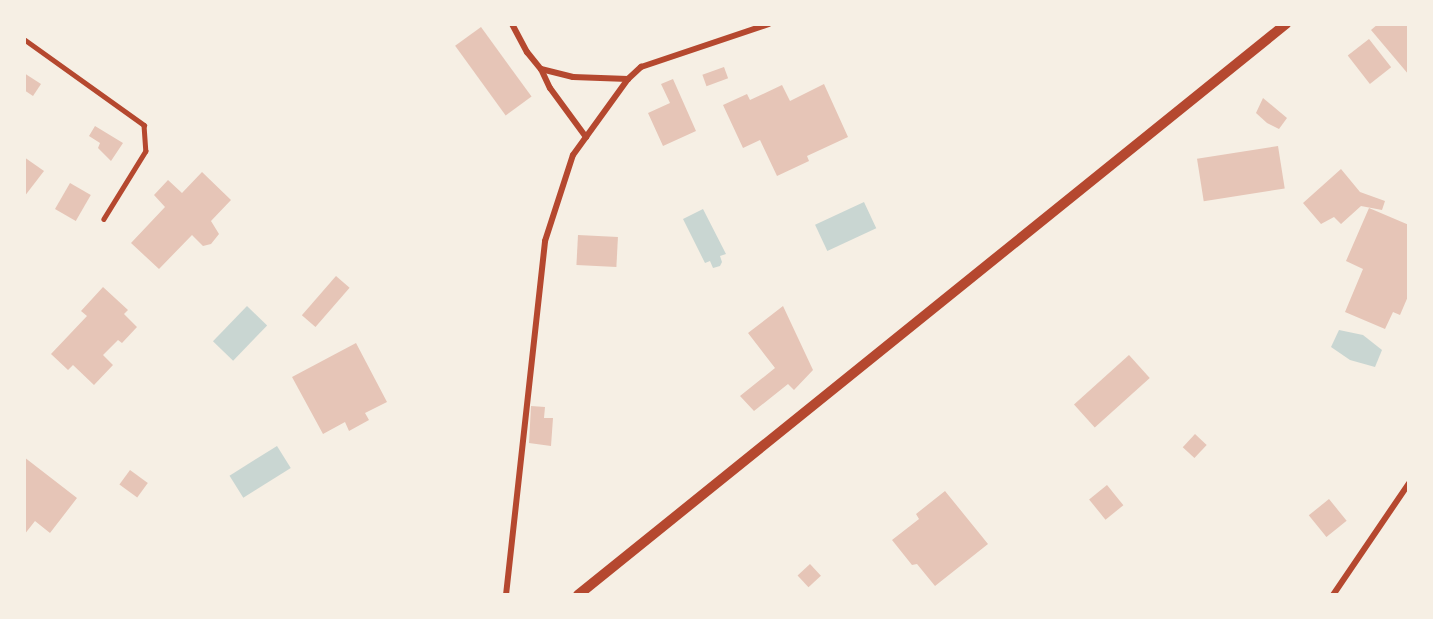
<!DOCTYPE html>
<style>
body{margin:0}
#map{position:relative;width:1433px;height:619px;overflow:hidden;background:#f6efe4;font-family:"Golos Text",sans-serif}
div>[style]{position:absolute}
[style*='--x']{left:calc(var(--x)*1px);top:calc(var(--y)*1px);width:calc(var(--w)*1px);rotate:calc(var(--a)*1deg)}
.water>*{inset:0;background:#c9d6d2;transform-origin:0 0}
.building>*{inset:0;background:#e6c5b7;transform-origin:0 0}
.service>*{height:4.5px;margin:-2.25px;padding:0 2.25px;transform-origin:2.25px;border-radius:2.25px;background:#b5482f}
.minor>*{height:6px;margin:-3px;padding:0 3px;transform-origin:3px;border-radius:3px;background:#b5482f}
.tertiary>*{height:10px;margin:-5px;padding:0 5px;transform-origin:5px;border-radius:5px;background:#b5482f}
span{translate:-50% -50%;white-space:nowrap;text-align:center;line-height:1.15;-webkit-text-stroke:5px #f6efe4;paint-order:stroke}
.frame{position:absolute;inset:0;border:26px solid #f6efe4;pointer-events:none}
</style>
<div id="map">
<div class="water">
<i style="left:864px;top:202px;width:29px;height:54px;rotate:65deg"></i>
<i style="clip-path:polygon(703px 209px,726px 254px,720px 256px,722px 262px,720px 266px,713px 268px,710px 261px,705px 263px,683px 219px)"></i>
<i style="left:247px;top:306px;width:28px;height:49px;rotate:44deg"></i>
<i style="clip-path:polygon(1339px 330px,1363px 335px,1382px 350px,1375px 367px,1350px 360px,1331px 347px)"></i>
<i style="left:277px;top:446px;width:26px;height:56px;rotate:58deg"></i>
</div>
<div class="building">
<i style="clip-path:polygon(1378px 24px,1409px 24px,1409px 75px,1371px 30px)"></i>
<i style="left:481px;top:27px;width:86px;height:32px;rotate:54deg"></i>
<i style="left:1369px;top:39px;width:36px;height:27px;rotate:52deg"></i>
<i style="left:724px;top:67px;width:12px;height:23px;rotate:70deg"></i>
<i style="clip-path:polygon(24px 73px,41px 84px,33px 96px,24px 90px)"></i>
<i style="clip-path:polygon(673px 79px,696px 131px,663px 146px,648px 113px,670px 103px,661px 84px)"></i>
<i style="clip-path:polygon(824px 84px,848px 137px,807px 156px,809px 161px,777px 176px,760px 140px,743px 148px,723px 105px,747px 94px,750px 100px,782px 85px,790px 101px)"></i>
<i style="clip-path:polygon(1263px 98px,1287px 118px,1279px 129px,1267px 123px,1256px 113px)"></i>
<i style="clip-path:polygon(95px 126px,123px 143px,111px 161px,98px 148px,100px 143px,89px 136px)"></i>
<i style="left:1278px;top:146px;width:43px;height:82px;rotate:81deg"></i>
<i style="clip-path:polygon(24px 157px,44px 171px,24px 197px)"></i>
<i style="clip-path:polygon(1341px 169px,1360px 192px,1385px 201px,1382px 210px,1361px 206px,1341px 224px,1334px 217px,1321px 224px,1303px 203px)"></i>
<i style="clip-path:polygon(202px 172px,231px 200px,211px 221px,219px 234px,211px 244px,203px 246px,192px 235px,159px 269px,131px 243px,165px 207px,154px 195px,168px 180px,182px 193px)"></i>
<i style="left:70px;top:183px;width:24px;height:30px;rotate:30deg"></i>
<i style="clip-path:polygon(1369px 208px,1409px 225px,1409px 294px,1400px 315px,1393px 312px,1385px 329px,1345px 312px,1363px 269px,1346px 261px)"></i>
<i style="left:578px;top:235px;width:40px;height:30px;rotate:3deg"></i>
<i style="left:336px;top:276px;width:18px;height:52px;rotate:41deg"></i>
<i style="clip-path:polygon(103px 287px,128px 310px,124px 314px,137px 327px,122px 343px,118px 340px,103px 355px,113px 365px,94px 385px,73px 365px,68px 370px,51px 354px,87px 316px,81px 311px)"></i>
<i style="clip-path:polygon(783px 306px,813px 370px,794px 390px,788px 384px,754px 411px,740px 396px,775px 368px,748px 333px)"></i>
<i style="clip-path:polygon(356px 343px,387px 402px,365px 413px,369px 420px,349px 431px,345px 422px,323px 434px,292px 377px)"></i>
<i style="left:1129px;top:355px;width:31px;height:74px;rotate:48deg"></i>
<i style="clip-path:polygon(531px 406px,545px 407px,544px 418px,553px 418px,551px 446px,529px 443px)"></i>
<i style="left:1195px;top:434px;width:16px;height:18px;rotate:43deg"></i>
<i style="clip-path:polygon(24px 457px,77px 498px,50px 533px,35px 521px,24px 535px)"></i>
<i style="left:130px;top:470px;width:22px;height:18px;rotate:36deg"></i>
<i style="left:1107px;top:485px;width:26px;height:23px;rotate:51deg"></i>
<i style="clip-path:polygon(945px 491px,988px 544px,935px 586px,917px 564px,912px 565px,892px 540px,919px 519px,916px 514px)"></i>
<i style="left:1329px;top:499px;width:28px;height:26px;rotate:51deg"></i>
<i style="left:810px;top:564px;width:16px;height:17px;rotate:47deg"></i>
</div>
<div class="service">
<i style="--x:24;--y:39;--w:148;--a:35.6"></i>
<i style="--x:144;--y:125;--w:26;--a:86"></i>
<i style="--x:146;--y:151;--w:80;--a:121.7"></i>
</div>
<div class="minor">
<i style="--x:512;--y:24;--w:32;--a:62"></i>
<i style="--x:527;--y:52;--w:22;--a:51"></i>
<i style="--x:541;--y:69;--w:33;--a:14"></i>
<i style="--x:573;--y:77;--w:55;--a:2.1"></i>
<i style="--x:541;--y:69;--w:21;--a:65"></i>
<i style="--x:550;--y:88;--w:61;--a:53.7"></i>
<i style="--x:506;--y:595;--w:356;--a:-83.7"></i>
<i style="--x:545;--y:241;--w:90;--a:-72"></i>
<i style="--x:573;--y:155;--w:94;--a:-54.1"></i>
<i style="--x:628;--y:79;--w:18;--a:-43"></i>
<i style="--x:641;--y:67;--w:135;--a:-18.6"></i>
<i style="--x:1333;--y:595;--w:135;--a:-55.8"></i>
</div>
<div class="tertiary">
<i style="--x:578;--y:595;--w:910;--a:-38.89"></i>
</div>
<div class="frame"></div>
</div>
